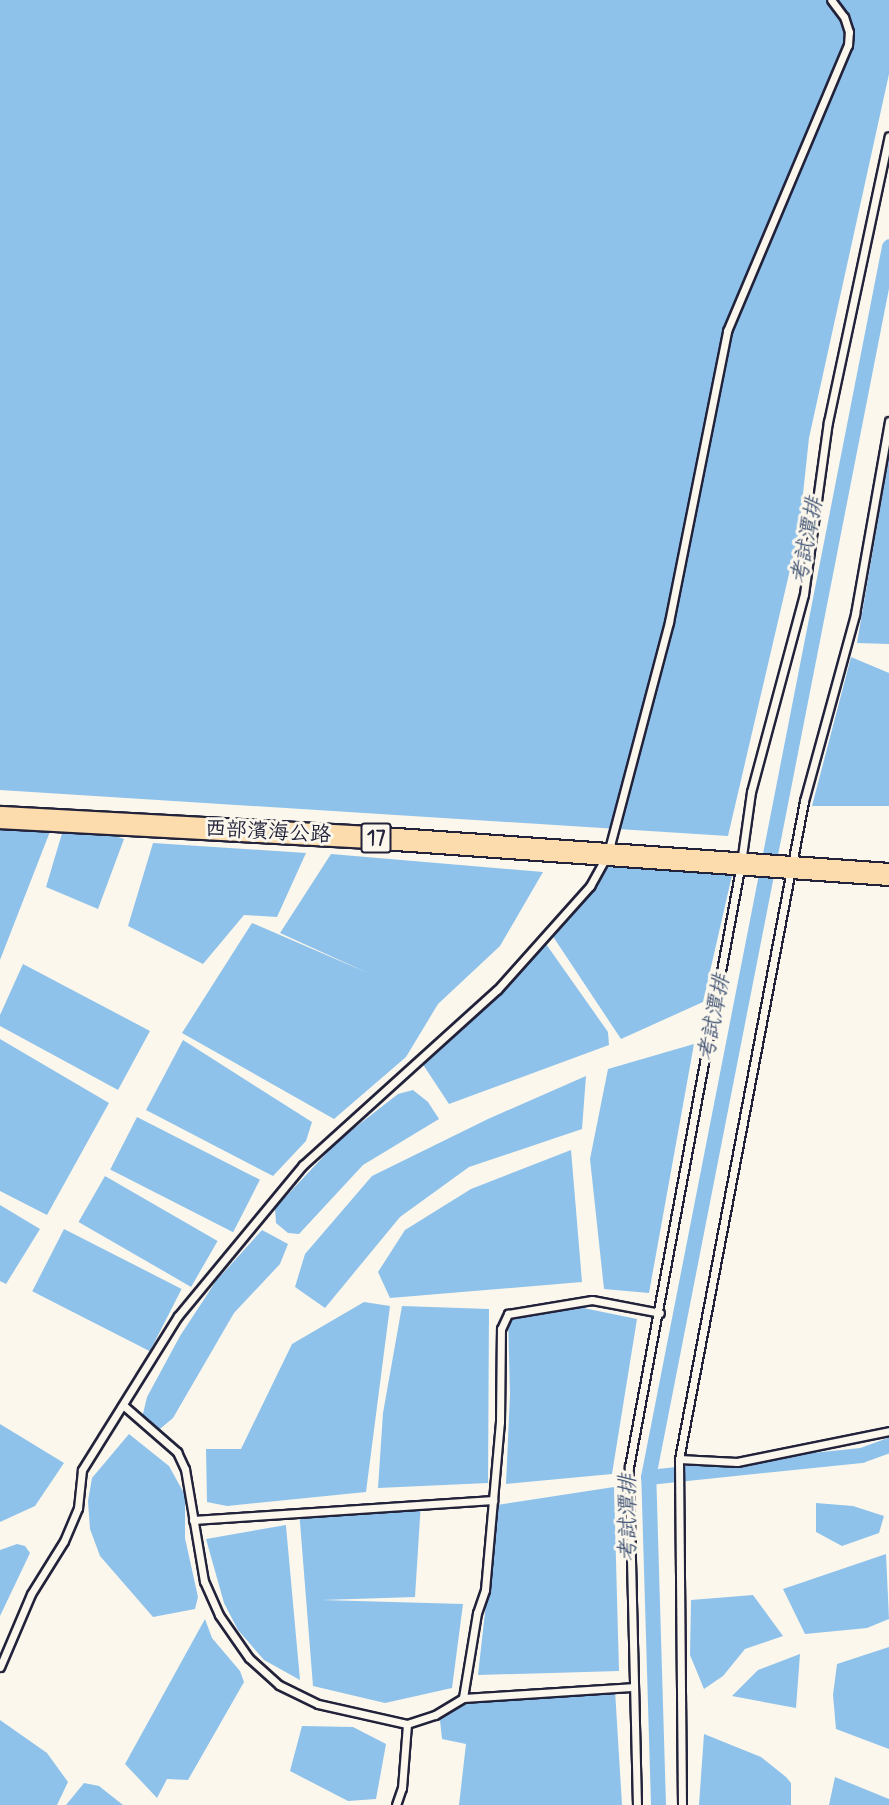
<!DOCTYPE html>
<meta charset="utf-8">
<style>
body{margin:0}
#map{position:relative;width:889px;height:1805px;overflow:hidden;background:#fbf7ec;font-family:Mynerve,"LXGW WenKai TC",sans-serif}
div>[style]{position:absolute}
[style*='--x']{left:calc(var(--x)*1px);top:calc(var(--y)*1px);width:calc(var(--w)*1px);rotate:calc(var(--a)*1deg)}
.water>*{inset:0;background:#8ec2eb;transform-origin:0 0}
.canal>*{height:15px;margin:-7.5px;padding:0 7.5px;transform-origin:7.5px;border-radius:7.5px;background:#8ec2eb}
.roads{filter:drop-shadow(2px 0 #22223b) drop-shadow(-2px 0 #22223b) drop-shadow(0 2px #22223b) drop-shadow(0 -2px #22223b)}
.service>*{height:7px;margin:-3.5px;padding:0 3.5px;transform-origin:3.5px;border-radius:3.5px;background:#fbf7ec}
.primary>*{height:21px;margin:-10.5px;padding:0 10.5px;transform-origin:10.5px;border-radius:10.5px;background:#fcdcac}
span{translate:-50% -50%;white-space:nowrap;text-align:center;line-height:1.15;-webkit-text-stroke:6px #fbf7ec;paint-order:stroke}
.shield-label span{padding:2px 4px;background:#fbf7ec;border:2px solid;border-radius:4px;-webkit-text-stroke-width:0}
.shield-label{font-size:20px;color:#22223b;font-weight:700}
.street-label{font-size:21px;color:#22223b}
.water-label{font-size:22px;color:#485a79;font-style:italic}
</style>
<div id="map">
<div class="water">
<i style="clip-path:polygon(0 0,889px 0,889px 74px,809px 438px,799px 531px,728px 836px,0 790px)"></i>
<i style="clip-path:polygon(889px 451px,889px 644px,857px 643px,882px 497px)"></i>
<i style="clip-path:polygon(851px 657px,889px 673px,889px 806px,812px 806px)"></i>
<i style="clip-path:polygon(0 825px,51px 829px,0 960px)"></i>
<i style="clip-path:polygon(63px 830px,106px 833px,124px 839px,98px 909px,46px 887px)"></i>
<i style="clip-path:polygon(153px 843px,306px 853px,277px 917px,244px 915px,203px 964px,128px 926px)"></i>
<i style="clip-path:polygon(331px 854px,543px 872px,500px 946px,438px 1004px,406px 1057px,334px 1119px,182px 1033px,252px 923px,368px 973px,280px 933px)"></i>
<i style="clip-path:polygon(605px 867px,733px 871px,703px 1002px,621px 1039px,550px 932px)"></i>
<i style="clip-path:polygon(546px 944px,608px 1032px,609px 1045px,449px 1104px,420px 1060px)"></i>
<i style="clip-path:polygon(23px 964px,150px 1031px,118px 1090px,0 1026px,0 1015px)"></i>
<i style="clip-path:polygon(0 1039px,109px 1103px,47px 1215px,0 1191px)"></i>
<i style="clip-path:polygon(183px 1040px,312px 1122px,306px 1141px,273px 1176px,146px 1110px)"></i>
<i style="clip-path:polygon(694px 1044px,649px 1293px,604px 1289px,590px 1159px,608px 1069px)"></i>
<i style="clip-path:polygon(586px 1076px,582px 1129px,469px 1167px,400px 1217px,325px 1308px,295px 1287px,305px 1254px,372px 1176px,488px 1119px)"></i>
<i style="clip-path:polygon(413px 1090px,428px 1102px,439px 1119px,363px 1165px,299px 1234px,288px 1233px,276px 1223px,275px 1208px,339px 1140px,398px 1094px)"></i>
<i style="left:137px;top:1117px;width:138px;height:59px;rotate:27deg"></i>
<i style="clip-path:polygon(571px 1150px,582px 1282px,390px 1298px,378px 1272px,405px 1230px,471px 1189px)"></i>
<i style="left:105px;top:1176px;width:130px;height:53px;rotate:30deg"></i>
<i style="clip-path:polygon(0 1205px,40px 1229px,6px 1284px,0 1281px)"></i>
<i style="left:64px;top:1229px;width:132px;height:70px;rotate:27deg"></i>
<i style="clip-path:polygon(262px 1230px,288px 1244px,280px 1264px,234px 1313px,173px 1418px,155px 1433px,140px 1426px,147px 1397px,180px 1336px,216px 1281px)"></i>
<i style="clip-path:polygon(364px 1302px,390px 1306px,366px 1492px,227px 1506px,207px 1502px,206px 1449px,241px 1449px,292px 1344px)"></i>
<i style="clip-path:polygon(569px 1305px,637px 1319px,612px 1474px,506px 1484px,510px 1394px,508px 1317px)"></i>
<i style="clip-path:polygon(402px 1306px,489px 1309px,488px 1483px,378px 1488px,383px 1413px)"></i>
<i style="clip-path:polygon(0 1424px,64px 1463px,35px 1506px,0 1522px)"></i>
<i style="clip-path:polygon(129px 1434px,169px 1466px,185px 1495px,185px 1538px,198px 1597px,195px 1609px,153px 1617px,100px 1556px,90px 1529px,88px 1501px,92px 1478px)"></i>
<i style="clip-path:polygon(614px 1487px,619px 1671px,478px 1675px,497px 1505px)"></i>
<i style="clip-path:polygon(421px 1502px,415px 1597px,322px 1600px,463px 1604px,452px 1688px,385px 1703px,313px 1686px,299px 1510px)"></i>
<i style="clip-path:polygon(816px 1503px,853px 1506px,884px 1516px,879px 1533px,842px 1546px,816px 1532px)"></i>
<i style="clip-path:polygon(286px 1525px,286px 1526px,300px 1680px,264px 1660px,238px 1630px,224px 1603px,206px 1539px)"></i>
<i style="clip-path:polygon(17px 1544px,25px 1546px,30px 1553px,0 1616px,0 1550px)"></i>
<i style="clip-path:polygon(886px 1554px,889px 1619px,867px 1628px,805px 1634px,783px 1589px)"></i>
<i style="clip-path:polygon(753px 1595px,783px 1636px,745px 1649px,723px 1676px,704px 1689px,690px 1655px,691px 1600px)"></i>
<i style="clip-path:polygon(205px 1619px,212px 1638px,240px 1671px,244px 1682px,188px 1780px,167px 1779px,157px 1798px,125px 1764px)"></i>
<i style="clip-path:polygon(889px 1647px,889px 1749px,836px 1729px,833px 1695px,837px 1664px)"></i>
<i style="clip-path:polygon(800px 1654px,796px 1708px,732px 1696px,758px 1670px)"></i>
<i style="clip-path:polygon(615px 1690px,622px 1805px,459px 1805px,466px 1744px,442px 1739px,439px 1711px,456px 1701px)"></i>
<i style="clip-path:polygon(0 1720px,47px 1753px,68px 1782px,57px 1805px,0 1805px)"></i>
<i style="clip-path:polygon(302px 1726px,353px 1727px,386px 1744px,376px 1799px,348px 1801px,290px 1771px)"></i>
<i style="clip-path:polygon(704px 1734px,761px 1757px,786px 1777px,791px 1783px,791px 1805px,699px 1805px)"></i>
<i style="clip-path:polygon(835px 1777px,889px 1799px,889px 1805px,829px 1805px)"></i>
<i style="clip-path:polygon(84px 1783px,99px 1786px,123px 1805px,66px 1805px)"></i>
</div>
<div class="canal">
<i style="--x:648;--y:1477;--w:214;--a:-5.9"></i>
<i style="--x:861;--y:1455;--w:30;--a:-20"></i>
<i style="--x:658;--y:1805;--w:328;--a:-91.7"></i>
<i style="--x:648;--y:1477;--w:1254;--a:-78.92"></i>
</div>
<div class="roads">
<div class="service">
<i style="--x:123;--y:1405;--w:72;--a:41"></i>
<i style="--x:177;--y:1452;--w:19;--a:65"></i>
<i style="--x:185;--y:1469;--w:114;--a:80.4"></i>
<i style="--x:204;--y:1581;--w:37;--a:66"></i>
<i style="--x:219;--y:1615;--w:52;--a:55.1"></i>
<i style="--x:249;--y:1658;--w:40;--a:42"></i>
<i style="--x:279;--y:1685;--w:43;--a:26"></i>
<i style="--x:318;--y:1704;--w:91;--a:12.7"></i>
<i style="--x:679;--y:1459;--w:58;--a:3"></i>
<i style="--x:737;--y:1462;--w:155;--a:-11.5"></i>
<i style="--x:493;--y:1500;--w:78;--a:-84.9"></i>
<i style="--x:500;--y:1422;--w:93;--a:-89.4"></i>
<i style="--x:501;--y:1329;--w:17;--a:-65"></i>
<i style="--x:508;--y:1314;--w:85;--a:-9.5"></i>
<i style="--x:592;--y:1300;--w:69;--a:10.8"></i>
<i style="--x:193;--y:1520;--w:301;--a:-3.8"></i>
<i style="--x:493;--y:1500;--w:90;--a:95.1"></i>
<i style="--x:485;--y:1590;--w:24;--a:109"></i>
<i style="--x:477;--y:1613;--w:86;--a:99.4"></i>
<i style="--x:0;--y:1667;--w:79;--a:-67"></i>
<i style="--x:31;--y:1594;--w:62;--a:-58.1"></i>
<i style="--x:64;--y:1541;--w:36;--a:-67"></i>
<i style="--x:78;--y:1508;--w:38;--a:-84"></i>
<i style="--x:82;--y:1470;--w:181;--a:-58.1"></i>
<i style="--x:178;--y:1316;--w:196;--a:-50.4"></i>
<i style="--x:303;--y:1165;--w:261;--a:-42.1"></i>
<i style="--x:497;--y:990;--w:140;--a:-48.2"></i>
<i style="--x:590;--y:886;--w:38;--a:-61"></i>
<i style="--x:608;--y:853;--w:239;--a:-75.2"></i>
<i style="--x:669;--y:622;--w:297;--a:-78.7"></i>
<i style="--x:727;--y:331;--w:311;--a:-67.1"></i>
<i style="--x:848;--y:45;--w:13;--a:-86"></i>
<i style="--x:849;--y:32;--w:16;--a:-108"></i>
<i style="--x:844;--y:17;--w:21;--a:-127"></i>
<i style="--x:396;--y:1805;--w:18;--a:-71"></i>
<i style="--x:402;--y:1788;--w:64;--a:-85.5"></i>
<i style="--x:407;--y:1724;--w:29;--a:-18"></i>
<i style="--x:435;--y:1715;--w:33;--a:-31"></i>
<i style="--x:463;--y:1698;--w:169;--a:-3.7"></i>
<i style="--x:637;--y:1805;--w:338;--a:-91.4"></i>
<i style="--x:629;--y:1467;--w:614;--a:-79.49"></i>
<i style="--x:741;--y:863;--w:72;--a:-82"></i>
<i style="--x:751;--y:792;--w:205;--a:-75"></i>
<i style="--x:804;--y:594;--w:174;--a:-82.1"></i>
<i style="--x:828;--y:422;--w:292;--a:-78"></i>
<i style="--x:682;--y:1805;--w:346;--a:-90.5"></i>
<i style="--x:679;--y:1459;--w:670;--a:-79.24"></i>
<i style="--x:804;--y:801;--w:194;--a:-74.7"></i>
<i style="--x:855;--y:614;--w:196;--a:-80"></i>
</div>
<div class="primary">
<i style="--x:0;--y:817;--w:369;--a:3.1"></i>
<i style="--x:368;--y:837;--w:522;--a:4.06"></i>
</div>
</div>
<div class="shield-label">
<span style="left:376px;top:838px">17</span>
</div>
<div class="street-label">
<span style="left:268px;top:832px;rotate:3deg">西部濱海公路</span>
</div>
<div class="water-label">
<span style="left:808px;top:541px;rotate:-79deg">考試潭排</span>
<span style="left:715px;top:1018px;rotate:-79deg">考試潭排</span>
<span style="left:629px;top:1518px;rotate:-90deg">考試潭排</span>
</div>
</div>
